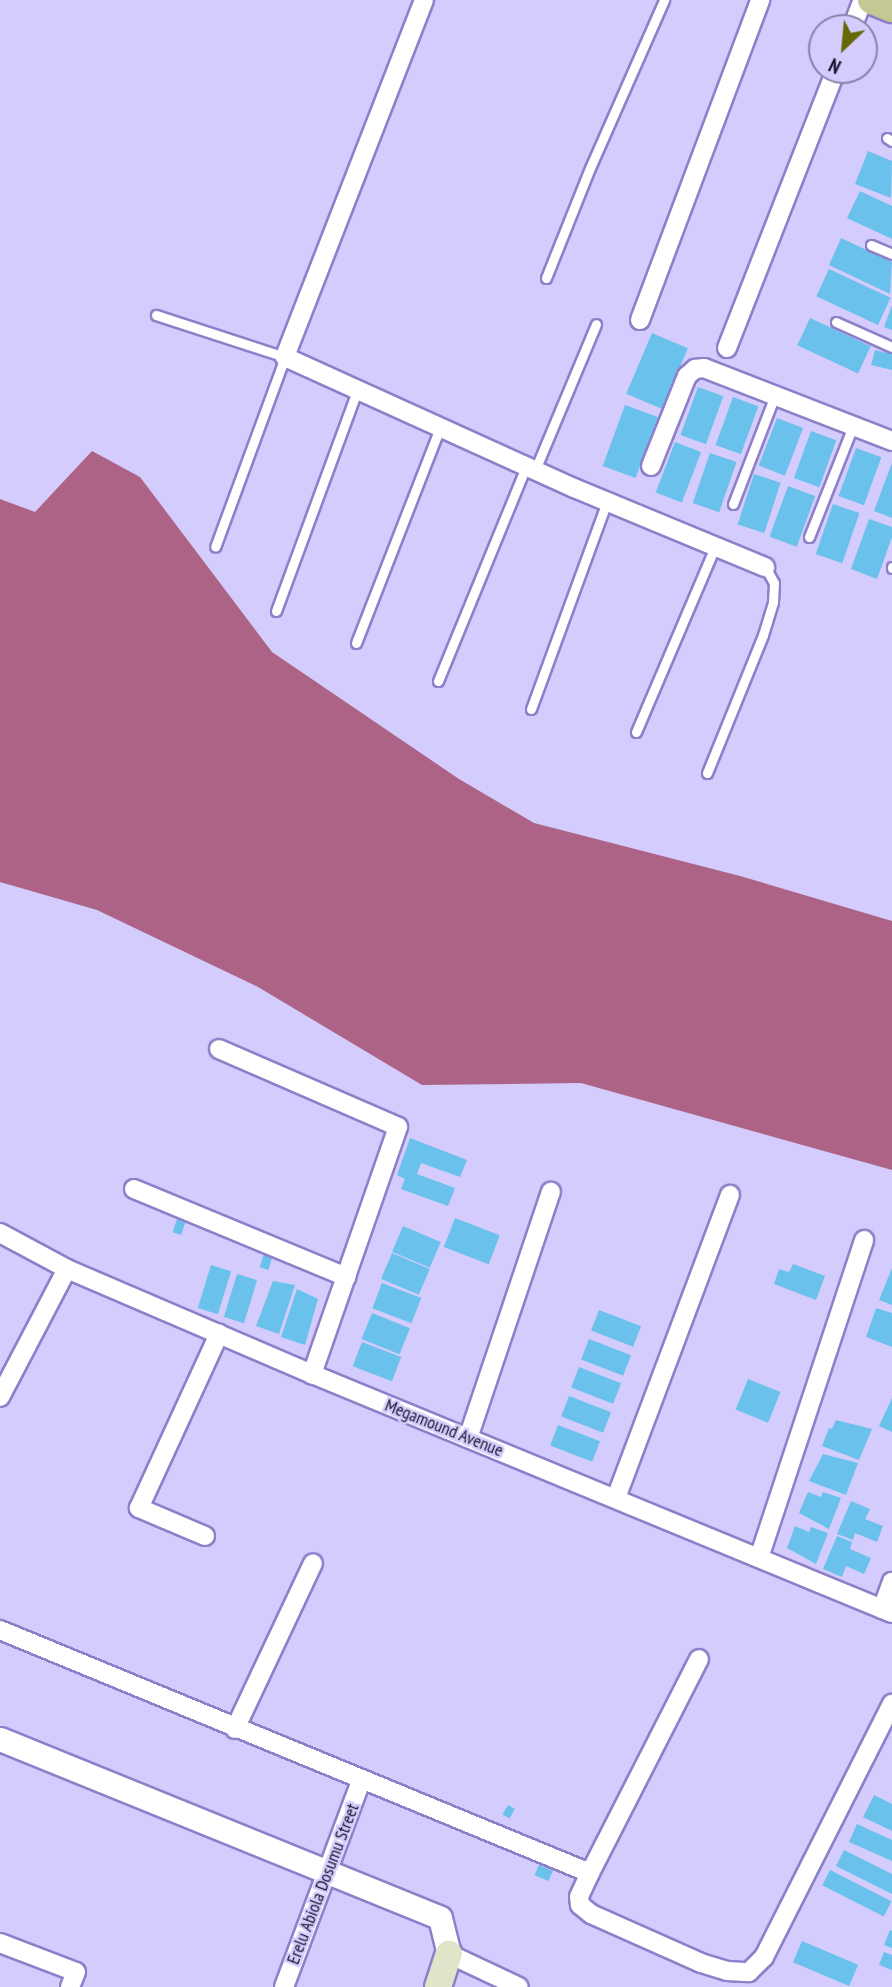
<!DOCTYPE html>
<style>
body{margin:0}
#map{position:relative;width:892px;height:1987px;overflow:hidden;background:#d4ccfc;font-family:"PT Sans Narrow",sans-serif}
div>[style]{position:absolute}
[style*='--x']{left:calc(var(--x)*1px);top:calc(var(--y)*1px);width:calc(var(--w)*1px);rotate:calc(var(--a)*1deg)}
.water>*{inset:0;background:#ad6385}
.building>*{inset:0;background:#6ac1ec;transform-origin:0 0}
.roads{filter:drop-shadow(2px 0 #8e7fc9) drop-shadow(-2px 0 #8e7fc9) drop-shadow(0 2px #8e7fc9) drop-shadow(0 -2px #8e7fc9)}
.service>*{height:9px;margin:-4.5px;padding:0 4.5px;transform-origin:4.5px;border-radius:4.5px;background:#fff}
.minor>*{height:18px;margin:-9px;padding:0 9px;transform-origin:9px;border-radius:9px;background:#fff}
.tertiary>*{height:23px;margin:-11.5px;padding:0 11.5px;transform-origin:11.5px;border-radius:11.5px;background:#fff}
.secondary>*{height:26px;margin:-13px;padding:0 13px;transform-origin:13px;border-radius:13px;background:#e2e4ca}
.primary>*{height:28px;margin:-14px;padding:0 14px;transform-origin:14px;border-radius:14px;background:#c5c895}
span{translate:-50% -50%;white-space:nowrap;text-align:center;line-height:1.15;-webkit-text-stroke:5px #d4ccfc;paint-order:stroke}
.street-label{font-size:18px;color:#1c1632}
.north{position:absolute;left:808px;top:14px;width:70px;height:70px;box-sizing:border-box;background:#d4ccfc;border:2px solid #8a83ab;border-radius:50%;rotate:206deg;font-size:19px;font-weight:700;line-height:28px;text-align:center;color:#1c1632}
.north::after{content:'';display:block;margin:auto;width:24px;height:32px;background:#666908;clip-path:polygon(50% 0,100% 100%,50% 72%,0 100%)}
</style>
<div id="map">
<div class="water">
<i style="clip-path:polygon(92px 451px,140px 477px,272px 652px,459px 779px,534px 823px,740px 876px,892px 921px,892px 1170px,581px 1083px,422px 1085px,258px 987px,97px 910px,0 882px,0 499px,35px 512px)"></i>
</div>
<div class="building">
<i style="clip-path:polygon(868px 151px,892px 161px,891px 198px,855px 184px)"></i>
<i style="clip-path:polygon(860px 191px,892px 206px,892px 239px,847px 218px)"></i>
<i style="clip-path:polygon(841px 238px,892px 262px,890px 294px,829px 265px)"></i>
<i style="left:829px;top:269px;width:68px;height:30px;rotate:25deg"></i>
<i style="clip-path:polygon(892px 305px,892px 330px,884px 327px)"></i>
<i style="left:810px;top:318px;width:67px;height:30px;rotate:25deg"></i>
<i style="left:652px;top:333px;width:39px;height:66px;rotate:23deg"></i>
<i style="clip-path:polygon(875px 350px,892px 354px,892px 370px,871px 365px)"></i>
<i style="left:698px;top:387px;width:27px;height:51px;rotate:20deg"></i>
<i style="left:733px;top:397px;width:27px;height:51px;rotate:20deg"></i>
<i style="left:625px;top:405px;width:35px;height:65px;rotate:20deg"></i>
<i style="left:777px;top:418px;width:28px;height:51px;rotate:21deg"></i>
<i style="left:811px;top:431px;width:27px;height:50px;rotate:20deg"></i>
<i style="left:675px;top:442px;width:28px;height:54px;rotate:21deg"></i>
<i style="left:856px;top:448px;width:27px;height:51px;rotate:20deg"></i>
<i style="left:710px;top:453px;width:28px;height:53px;rotate:19deg"></i>
<i style="clip-path:polygon(892px 463px,892px 518px,874px 511px)"></i>
<i style="left:754px;top:474px;width:28px;height:53px;rotate:18deg"></i>
<i style="left:788px;top:486px;width:29px;height:54px;rotate:20deg"></i>
<i style="left:833px;top:504px;width:28px;height:53px;rotate:19deg"></i>
<i style="clip-path:polygon(869px 519px,892px 527px,892px 537px,877px 579px,851px 569px)"></i>
<i style="clip-path:polygon(410px 1138px,467px 1160px,460px 1177px,421px 1163px,417px 1174px,455px 1188px,448px 1206px,401px 1189px,405px 1179px,397px 1175px)"></i>
<i style="left:455px;top:1218px;width:48px;height:31px;rotate:21deg"></i>
<i style="left:177px;top:1219px;width:9px;height:14px;rotate:18deg"></i>
<i style="left:403px;top:1226px;width:41px;height:28px;rotate:23deg"></i>
<i style="left:392px;top:1253px;width:41px;height:28px;rotate:23deg"></i>
<i style="left:264px;top:1254px;width:9px;height:14px;rotate:18deg"></i>
<i style="clip-path:polygon(793px 1264px,825px 1276px,816px 1300px,774px 1284px,779px 1269px,789px 1272px)"></i>
<i style="left:211px;top:1265px;width:21px;height:45px;rotate:17deg"></i>
<i style="clip-path:polygon(892px 1268px,892px 1305px,879px 1300px)"></i>
<i style="left:237px;top:1274px;width:21px;height:45px;rotate:17deg"></i>
<i style="clip-path:polygon(273px 1281px,295px 1285px,279px 1334px,256px 1326px)"></i>
<i style="left:382px;top:1283px;width:42px;height:27px;rotate:21deg"></i>
<i style="clip-path:polygon(297px 1289px,318px 1299px,305px 1345px,281px 1337px)"></i>
<i style="clip-path:polygon(876px 1308px,892px 1313px,892px 1347px,866px 1337px)"></i>
<i style="left:599px;top:1310px;width:45px;height:22px;rotate:21deg"></i>
<i style="left:372px;top:1313px;width:41px;height:28px;rotate:22deg"></i>
<i style="left:589px;top:1339px;width:45px;height:22px;rotate:21deg"></i>
<i style="left:362px;top:1342px;width:42px;height:26px;rotate:21deg"></i>
<i style="left:579px;top:1367px;width:45px;height:22px;rotate:21deg"></i>
<i style="left:748px;top:1379px;width:35px;height:33px;rotate:22deg"></i>
<i style="left:569px;top:1396px;width:45px;height:22px;rotate:21deg"></i>
<i style="clip-path:polygon(892px 1398px,892px 1432px,879px 1426px)"></i>
<i style="clip-path:polygon(836px 1420px,872px 1429px,859px 1460px,822px 1446px,829px 1428px,832px 1429px)"></i>
<i style="left:558px;top:1425px;width:45px;height:22px;rotate:21deg"></i>
<i style="clip-path:polygon(823px 1454px,858px 1463px,846px 1495px,809px 1481px)"></i>
<i style="clip-path:polygon(808px 1492px,821px 1497px,823px 1492px,841px 1498px,829px 1529px,799px 1513px)"></i>
<i style="clip-path:polygon(851px 1501px,870px 1509px,865px 1519px,883px 1526px,877px 1542px,855px 1533px,853px 1540px,837px 1534px)"></i>
<i style="clip-path:polygon(795px 1526px,809px 1532px,811px 1527px,828px 1533px,816px 1564px,787px 1548px)"></i>
<i style="clip-path:polygon(837px 1536px,852px 1542px,850px 1549px,871px 1558px,864px 1574px,846px 1566px,842px 1577px,823px 1569px)"></i>
<i style="clip-path:polygon(874px 1795px,892px 1804px,892px 1831px,863px 1817px)"></i>
<i style="left:508px;top:1805px;width:8px;height:11px;rotate:30deg"></i>
<i style="clip-path:polygon(857px 1824px,892px 1840px,892px 1861px,849px 1842px)"></i>
<i style="clip-path:polygon(844px 1850px,892px 1874px,892px 1894px,836px 1866px)"></i>
<i style="left:539px;top:1865px;width:15px;height:11px;rotate:23deg"></i>
<i style="left:830px;top:1870px;width:69px;height:17px;rotate:27deg"></i>
<i style="clip-path:polygon(890px 1930px,892px 1931px,892px 1948px,884px 1945px)"></i>
<i style="left:802px;top:1941px;width:61px;height:23px;rotate:23deg"></i>
<i style="clip-path:polygon(884px 1952px,892px 1955px,892px 1970px,879px 1965px)"></i>
</div>
<div class="roads">
<div class="service">
<i style="--x:887;--y:138;--w:6;--a:31"></i>
<i style="--x:871;--y:245;--w:23;--a:23"></i>
<i style="--x:546;--y:278;--w:118;--a:-68.2"></i>
<i style="--x:590;--y:168;--w:184;--a:-66.2"></i>
<i style="--x:156;--y:315;--w:136;--a:18"></i>
<i style="--x:285;--y:357;--w:202;--a:110.2"></i>
<i style="--x:836;--y:322;--w:61;--a:24.1"></i>
<i style="--x:535;--y:470;--w:158;--a:-67.3"></i>
<i style="--x:733;--y:504;--w:117;--a:-68.9"></i>
<i style="--x:809;--y:537;--w:119;--a:-68.4"></i>
<i style="--x:892;--y:568;--w:1;--a:-90"></i>
<i style="--x:276;--y:611;--w:234;--a:-69.8"></i>
<i style="--x:356;--y:643;--w:232;--a:-68.7"></i>
<i style="--x:438;--y:681;--w:232;--a:-67.7"></i>
<i style="--x:531;--y:709;--w:221;--a:-69.9"></i>
<i style="--x:636;--y:732;--w:201;--a:-66.9"></i>
<i style="--x:707;--y:773;--w:149;--a:-67.9"></i>
<i style="--x:763;--y:635;--w:34;--a:-73"></i>
<i style="--x:773;--y:602;--w:19;--a:-87"></i>
<i style="--x:774;--y:583;--w:18;--a:-119"></i>
</div>
<div class="minor">
<i style="--x:424;--y:0;--w:383;--a:111.3"></i>
<i style="--x:285;--y:357;--w:317;--a:24.4"></i>
<i style="--x:574;--y:488;--w:207;--a:22.5"></i>
<i style="--x:852;--y:28;--w:30;--a:-69"></i>
<i style="--x:640;--y:320;--w:342;--a:-69.4"></i>
<i style="--x:727;--y:348;--w:299;--a:-68.6"></i>
<i style="--x:651;--y:466;--w:97;--a:-68.2"></i>
<i style="--x:687;--y:376;--w:11;--a:-41"></i>
<i style="--x:695;--y:369;--w:9;--a:-6"></i>
<i style="--x:704;--y:368;--w:202;--a:21.2"></i>
<i style="--x:219;--y:1049;--w:195;--a:23.5"></i>
<i style="--x:398;--y:1127;--w:262;--a:109.2"></i>
<i style="--x:134;--y:1189;--w:230;--a:22.5"></i>
<i style="--x:0;--y:1233;--w:76;--a:28.2"></i>
<i style="--x:67;--y:1269;--w:267;--a:23.2"></i>
<i style="--x:312;--y:1374;--w:627;--a:22.4"></i>
<i style="--x:0;--y:1397;--w:144;--a:-62.4"></i>
<i style="--x:468;--y:1438;--w:260;--a:-71.4"></i>
<i style="--x:616;--y:1498;--w:324;--a:-69.4"></i>
<i style="--x:205;--y:1536;--w:72;--a:-157"></i>
<i style="--x:139;--y:1508;--w:192;--a:-65.3"></i>
<i style="--x:759;--y:1558;--w:335;--a:-71.7"></i>
<i style="--x:882;--y:1609;--w:29;--a:-70"></i>
<i style="--x:0;--y:1630;--w:638;--a:22.39"></i>
<i style="--x:590;--y:1873;--w:26;--a:115"></i>
<i style="--x:579;--y:1897;--w:8;--a:83"></i>
<i style="--x:580;--y:1905;--w:14;--a:39"></i>
<i style="--x:591;--y:1914;--w:120;--a:24"></i>
<i style="--x:701;--y:1963;--w:27;--a:17"></i>
<i style="--x:727;--y:1971;--w:22;--a:3"></i>
<i style="--x:749;--y:1972;--w:21;--a:-45"></i>
<i style="--x:764;--y:1957;--w:284;--a:-63.2"></i>
<i style="--x:235;--y:1729;--w:183;--a:-64.8"></i>
<i style="--x:590;--y:1873;--w:240;--a:-63"></i>
<i style="--x:0;--y:1943;--w:81;--a:20.9"></i>
<i style="--x:76;--y:1972;--w:16;--a:112"></i>
<i style="--x:449;--y:1954;--w:77;--a:25.2"></i>
<i style="--x:284;--y:1987;--w:220;--a:-69.5"></i>
</div>
<div class="tertiary">
<i style="--x:0;--y:1739;--w:475;--a:22.1"></i>
<i style="--x:440;--y:1918;--w:37;--a:76"></i>
</div>
<div class="secondary">
<i style="--x:438;--y:1987;--w:35;--a:-72"></i>
</div>
<div class="primary">
<i style="--x:872;--y:0;--w:22;--a:22"></i>
</div>
</div>
<div class="street-label">
<span style="left:444px;top:1428px;rotate:22deg">Megamound Avenue</span>
<span style="left:323px;top:1884px;rotate:-69deg">Erelu Abiola Dosumu Street</span>
</div>
<div class="north">N</div>
</div>
